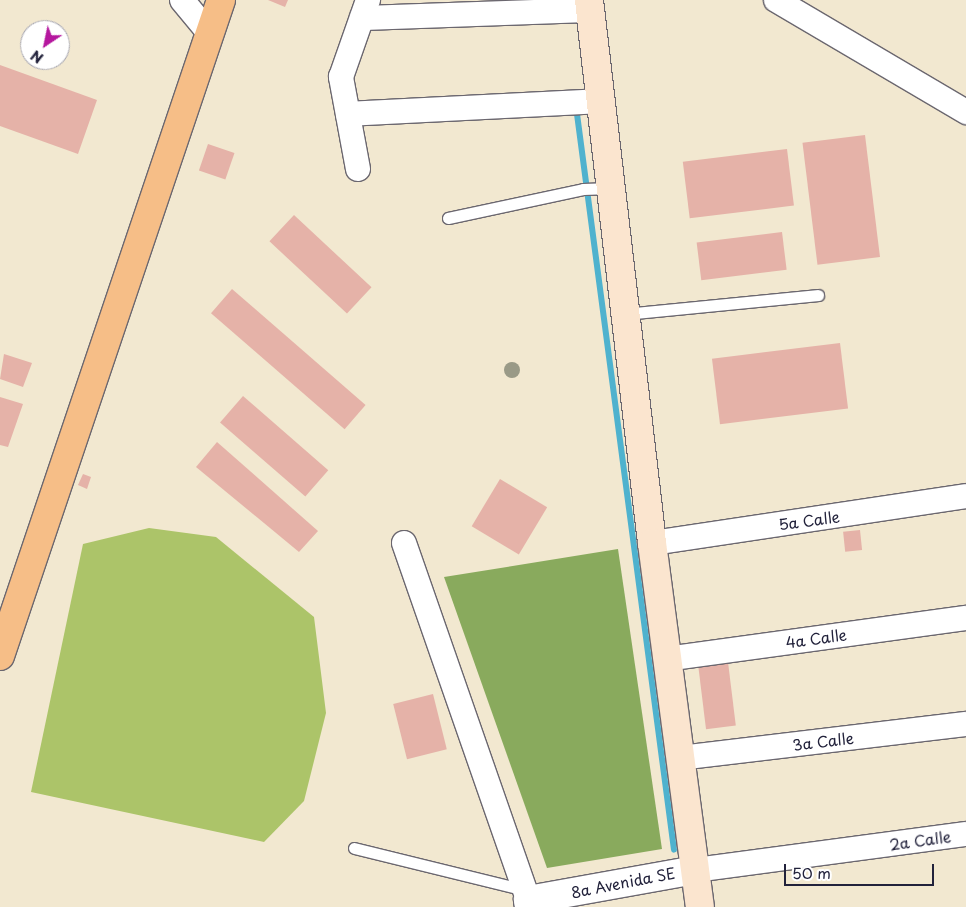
<!DOCTYPE html>
<style>
body{margin:0}
#map{position:relative;width:966px;height:907px;overflow:hidden;background:#f2e8d0;font-family:"Playpen Sans",sans-serif}
div>[style]{position:absolute}
[style*='--x']{left:calc(var(--x)*1px);top:calc(var(--y)*1px);width:calc(var(--w)*1px);rotate:calc(var(--a)*1deg)}
.green>*{inset:0;background:#acc469}
.forest>*{inset:0;background:#89aa5d}
.stream>*{height:6px;margin:-3px;padding:0 3px;transform-origin:3px;border-radius:3px;background:#4fb2ce}
.building>*{inset:0;background:#e5b2a8;transform-origin:0 0}
.roads{filter:drop-shadow(1px 0 #6b676f) drop-shadow(-1px 0 #6b676f) drop-shadow(0 1px #6b676f) drop-shadow(0 -1px #6b676f)}
.service>*{height:11px;margin:-5.5px;padding:0 5.5px;transform-origin:5.5px;border-radius:5.5px;background:#fff}
.minor>*{height:24px;margin:-12px;padding:0 12px;transform-origin:12px;border-radius:12px;background:#fff}
.tertiary>*{height:28px;margin:-14px;padding:0 14px;transform-origin:14px;border-radius:14px;background:#fff}
.secondary>*{height:28px;margin:-14px;padding:0 14px;transform-origin:14px;border-radius:14px;background:#fbe5cf}
.primary>*{height:28px;margin:-14px;padding:0 14px;transform-origin:14px;border-radius:14px;background:#f6be87}
.trees>*{width:16px;height:16px;margin:-8px;border-radius:50%;background:#9a9a87}
span{translate:-50% -50%;white-space:nowrap;text-align:center;line-height:1.15;-webkit-text-stroke:4.5px #fff;paint-order:stroke}
.street-label{font-size:15px;color:#22223b}
.north{position:absolute;left:20px;top:20px;width:50px;height:50px;box-sizing:border-box;background:#fff;border:1px solid #a7a7b1;border-radius:50%;rotate:214deg;font-size:14px;font-weight:700;line-height:20px;text-align:center;color:#22223b}
.north::after{content:'';display:block;margin:auto;width:18px;height:22px;background:#b5179e;clip-path:polygon(50% 0,100% 100%,50% 72%,0 100%)}
.scale{position:absolute;left:784px;top:864px;width:150px;height:22px;box-sizing:border-box;border:2px solid #22223b;border-top:0;padding-left:6px;font-size:15px;line-height:18px;white-space:nowrap;color:#22223b;-webkit-text-stroke:4px #fff;paint-order:stroke}
</style>
<div id="map">
<div class="green">
<i style="clip-path:polygon(149px 528px,216px 537px,314px 617px,326px 713px,304px 801px,264px 842px,31px 792px,83px 544px)"></i>
</div>
<div class="forest">
<i style="clip-path:polygon(618px 549px,662px 849px,547px 868px,444px 577px)"></i>
</div>
<div class="stream">
<i style="--x:577;--y:114;--w:742;--a:82.49"></i>
</div>
<div class="building">
<i style="clip-path:polygon(268px 0,288px 0,285px 7px)"></i>
<i style="clip-path:polygon(0 65px,97px 100px,78px 154px,0 126px)"></i>
<i style="left:865px;top:135px;width:123px;height:63px;rotate:83deg"></i>
<i style="left:208px;top:144px;width:28px;height:28px;rotate:19deg"></i>
<i style="left:787px;top:149px;width:57px;height:105px;rotate:83deg"></i>
<i style="left:294px;top:215px;width:106px;height:36px;rotate:43deg"></i>
<i style="left:782px;top:232px;width:38px;height:86px;rotate:83deg"></i>
<i style="left:232px;top:289px;width:177px;height:32px;rotate:41deg"></i>
<i style="left:840px;top:343px;width:66px;height:129px;rotate:83deg"></i>
<i style="clip-path:polygon(4px 354px,32px 363px,23px 387px,0 379px)"></i>
<i style="left:243px;top:396px;width:113px;height:35px;rotate:41deg"></i>
<i style="clip-path:polygon(0 397px,23px 404px,8px 447px,0 445px)"></i>
<i style="clip-path:polygon(217px 442px,318px 531px,299px 552px,196px 467px)"></i>
<i style="clip-path:polygon(83px 474px,91px 477px,87px 489px,78px 485px)"></i>
<i style="left:500px;top:479px;width:55px;height:55px;rotate:31deg"></i>
<i style="left:860px;top:530px;width:20px;height:17px;rotate:84deg"></i>
<i style="left:728px;top:662px;width:64px;height:30px;rotate:83deg"></i>
<i style="left:433px;top:694px;width:57px;height:41px;rotate:76deg"></i>
</div>
<div class="roads">
<div class="service">
<i style="--x:448;--y:218;--w:138;--a:-12.1"></i>
<i style="--x:583;--y:189;--w:28;--a:-2"></i>
<i style="--x:625;--y:314;--w:194;--a:-5.6"></i>
<i style="--x:354;--y:848;--w:176;--a:13.8"></i>
</div>
<div class="minor">
<i style="--x:182;--y:0;--w:44;--a:50.5"></i>
<i style="--x:776;--y:0;--w:221;--a:30.5"></i>
<i style="--x:362;--y:18;--w:228;--a:-2"></i>
<i style="--x:348;--y:114;--w:253;--a:-2.9"></i>
<i style="--x:358;--y:169;--w:94;--a:-100.5"></i>
<i style="--x:341;--y:77;--w:82;--a:-70.7"></i>
<i style="--x:404;--y:543;--w:378;--a:70.8"></i>
<i style="--x:652;--y:543;--w:317;--a:-8.5"></i>
<i style="--x:666;--y:659;--w:303;--a:-7.8"></i>
<i style="--x:680;--y:758;--w:288;--a:-6.8"></i>
<i style="--x:695;--y:870;--w:273;--a:-7.6"></i>
</div>
<div class="tertiary">
<i style="--x:529;--y:907;--w:7;--a:-98"></i>
<i style="--x:528;--y:900;--w:170;--a:-10.2"></i>
</div>
<div class="secondary">
<i style="--x:589;--y:0;--w:547;--a:83.38"></i>
<i style="--x:652;--y:543;--w:367;--a:82.5"></i>
</div>
<div class="primary">
<i style="--x:0;--y:656;--w:692;--a:-71.38"></i>
</div>
</div>
<div class="trees">
<i style="left:512px;top:370px"></i>
</div>
<div class="street-label">
<span style="left:809px;top:520px;rotate:-8deg">5a Calle</span>
<span style="left:816px;top:638px;rotate:-8deg">4a Calle</span>
<span style="left:823px;top:741px;rotate:-7deg">3a Calle</span>
<span style="left:920px;top:840px;rotate:-8deg">2a Calle</span>
<span style="left:623px;top:882px;rotate:-11deg">8a Avenida SE</span>
</div>
<div class="north">N</div>
<div class="scale">50 m</div>
</div>
